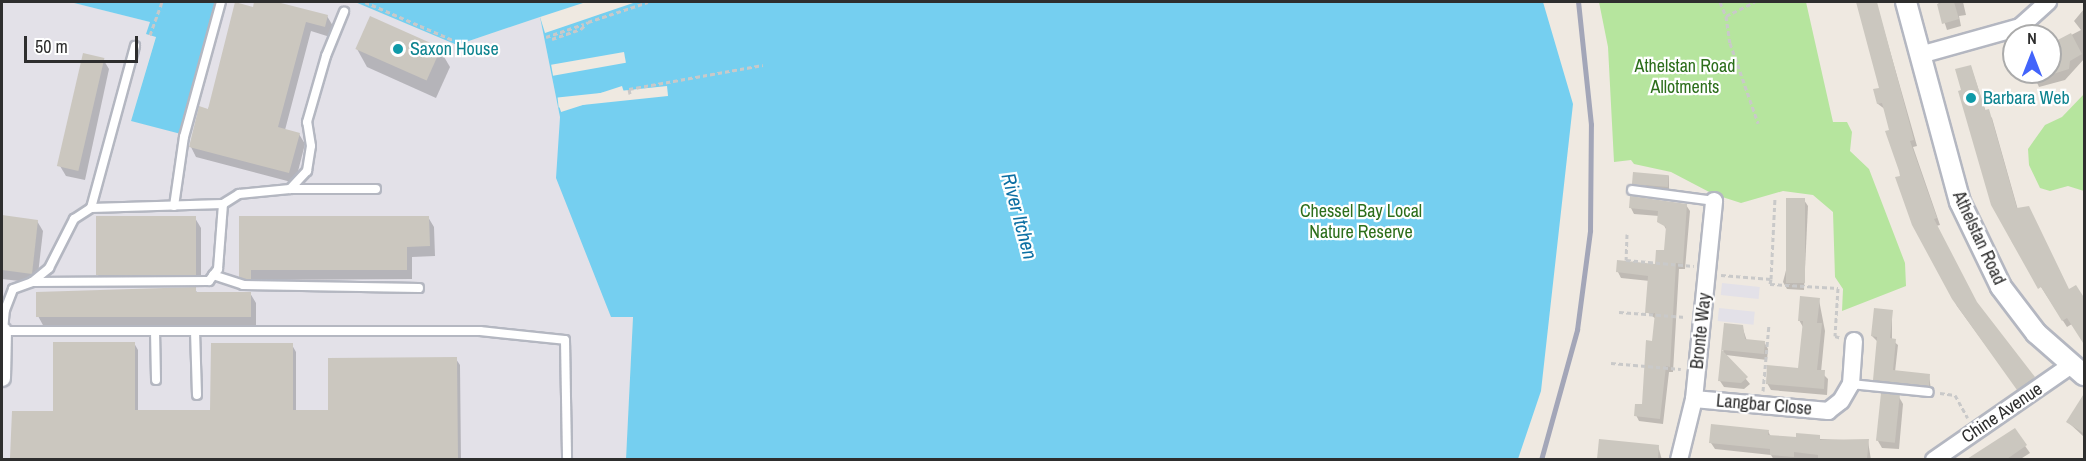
<!DOCTYPE html>
<style>
body{margin:0}
#map{position:relative;width:2086px;height:461px;overflow:hidden;background:#efe9e1;font-family:"Archivo Narrow",sans-serif}
div>[style]{position:absolute}
[style*='--x']{left:calc(var(--x)*1px);top:calc(var(--y)*1px);width:calc(var(--w)*1px);rotate:calc(var(--a)*1deg)}
.industrial>*{inset:0;background:#e3e1e8;transform-origin:0 0}
.green>*{inset:0;background:#b6e59e}
.water>*{inset:0;background:#75cff0}
.pier>*{inset:0;background:#efe9e1;transform-origin:0 0}
.shadow>*{inset:0;background:#0003}
.building>*{inset:0;background:#cbc7bf;transform-origin:0 0}
.path>*{height:3px;margin-top:-1.5px;transform-origin:0;background:repeating-linear-gradient(90deg,#c9c9c9 0 4.5px,transparent 0 7.5px)}
.roads{filter:drop-shadow(2px 0 #b4b7c1) drop-shadow(-2px 0 #b4b7c1) drop-shadow(0 2px #b4b7c1) drop-shadow(0 -2px #b4b7c1)}
.service>*{height:8px;margin:-4px;padding:0 4px;transform-origin:4px;border-radius:4px;background:#fff}
.minor>*{height:16px;margin:-8px;padding:0 8px;transform-origin:8px;border-radius:8px;background:#fff}
.tertiary>*{height:20px;margin:-10px;padding:0 10px;transform-origin:10px;border-radius:10px;background:#fff}
.rail>*{height:4.5px;margin:-2.25px;padding:0 2.25px;transform-origin:2.25px;border-radius:2.25px;background:#a3a6b8}
.dots>*{width:16px;height:16px;translate:-50% -50%;box-sizing:border-box;border:3px solid #fff;border-radius:50%}
span{translate:-50% -50%;white-space:nowrap;text-align:center;line-height:1.15;-webkit-text-stroke:4.5px #fff;paint-order:stroke}
.culture-label{font-size:18px;color:#0d838f}
.left{translate:0 -50%;text-align:left}
.park-label{font-size:18px;color:#2c6e1b}
.street-label{font-size:18px;color:#2e2e2e}
.water-label{font-size:20px;color:#0d6fa3;font-style:italic}
.frame{position:absolute;inset:0;border:3px solid #2e2e2e;pointer-events:none}
.north{position:absolute;left:2002px;top:24px;width:60px;height:60px;box-sizing:border-box;background:#fff;border:2px solid #ababab;border-radius:50%;rotate:0deg;font-size:16px;font-weight:700;line-height:24px;text-align:center;color:#2e2e2e}
.north::after{content:'';display:block;margin:auto;width:21px;height:27px;background:#4264fb;clip-path:polygon(50% 0,100% 100%,50% 72%,0 100%)}
.scale{position:absolute;left:24px;top:36px;width:114px;height:27px;box-sizing:border-box;border:3px solid #2e2e2e;border-top:0;padding-left:8px;font-size:18px;line-height:21px;white-space:nowrap;color:#2e2e2e;-webkit-text-stroke:4px #fff;paint-order:stroke}
</style>
<div id="map">
<div class="industrial">
<i style="clip-path:polygon(2px 2px,70px 2px,150px 22px,156px 36px,131px 121px,181px 133px,216px 2px,355px 2px,457px 45px,540px 17px,560px 117px,559px 134px,633px 316px,626px 459px,2px 459px)"></i>
<i style="left:1722px;top:283px;width:38px;height:12px;rotate:6deg"></i>
<i style="left:1719px;top:308px;width:36px;height:13px;rotate:6deg"></i>
</div>
<div class="green">
<i style="clip-path:polygon(1599px 2px,1806px 2px,1833px 122px,1847px 122px,1852px 132px,1850px 151px,1869px 169px,1905px 263px,1906px 286px,1842px 311px,1843px 289px,1835px 277px,1833px 212px,1813px 195px,1783px 191px,1741px 203px,1713px 194px,1671px 172px,1634px 164px,1631px 160px,1614px 162px,1608px 47px)"></i>
<i style="clip-path:polygon(2084px 94px,2084px 191px,2068px 186px,2050px 191px,2040px 188px,2029px 165px,2028px 149px,2045px 125px,2062px 117px)"></i>
</div>
<div class="water">
<i style="clip-path:polygon(70px 2px,216px 2px,181px 134px,131px 121px,156px 37px,146px 34px,150px 22px)"></i>
<i style="clip-path:polygon(355px 2px,1543px 2px,1573px 104px,1541px 391px,1518px 459px,626px 459px,633px 317px,611px 317px,556px 178px,560px 117px,540px 17px,457px 45px)"></i>
</div>
<div class="pier">
<i style="clip-path:polygon(586px 2px,636px 2px,545px 33px,540px 17px)"></i>
<i style="left:624px;top:52px;width:11px;height:74px;rotate:80deg"></i>
<i style="left:622px;top:86px;width:6px;height:66px;rotate:72deg"></i>
<i style="left:667px;top:86px;width:10px;height:110px;rotate:84deg"></i>
</div>
<div class="shadow">
<i style="clip-path:polygon(256px 2px,327px 16px,333px 26px,330px 37px,311px 31px,285px 130px,299px 134px,305px 144px,295px 183px,196px 157px,191px 147px)"></i>
<i style="clip-path:polygon(1857px 2px,1876px 2px,1917px 146px,1913px 147px,1940px 225px,1936px 226px,1977px 305px,2038px 385px,2022px 395px,1957px 306px,1901px 177px,1886px 110px,1878px 104px,1875px 90px,1881px 89px)"></i>
<i style="clip-path:polygon(1938px 2px,1963px 2px,1966px 15px,1959px 16px,1961px 26px,1947px 30px)"></i>
<i style="clip-path:polygon(2084px 9px,2084px 59px,2065px 80px,2039px 87px,2032px 72px,2050px 72px,2050px 46px,2081px 30px,2074px 21px)"></i>
<i style="clip-path:polygon(357px 49px,440px 50px,450px 67px,436px 98px,367px 67px)"></i>
<i style="clip-path:polygon(103px 59px,109px 69px,85px 180px,66px 176px,60px 166px)"></i>
<i style="clip-path:polygon(1971px 67px,1986px 112px,1992px 118px,2018px 210px,2072px 324px,2067px 327px,2012px 242px,1963px 91px)"></i>
<i style="clip-path:polygon(1669px 176px,1669px 191px,1633px 183px)"></i>
<i style="clip-path:polygon(1804px 200px,1808px 206px,1804px 290px,1787px 289px,1783px 282px)"></i>
<i style="clip-path:polygon(1686px 205px,1690px 211px,1685px 269px,1679px 269px,1673px 372px,1669px 372px,1663px 424px,1639px 421px,1636px 415px,1643px 406px,1656px 319px,1647px 312px,1650px 281px,1621px 278px,1618px 272px,1657px 266px,1665px 252px,1667px 231px,1659px 216px,1634px 214px,1631px 208px)"></i>
<i style="clip-path:polygon(2px 217px,37px 221px,43px 231px,37px 283px,2px 279px)"></i>
<i style="clip-path:polygon(428px 217px,434px 227px,435px 256px,412px 257px,412px 279px,256px 280px,256px 288px,247px 287px,241px 277px,241px 218px)"></i>
<i style="clip-path:polygon(195px 218px,201px 228px,201px 285px,103px 285px,98px 275px)"></i>
<i style="clip-path:polygon(195px 289px,198px 294px,250px 293px,256px 303px,256px 327px,44px 327px,38px 316px)"></i>
<i style="clip-path:polygon(1819px 300px,1825px 331px,1821px 372px,1828px 379px,1827px 395px,1771px 390px,1767px 383px,1799px 369px,1803px 327px,1799px 320px)"></i>
<i style="clip-path:polygon(1892px 311px,1892px 340px,1898px 345px,1895px 372px,1929px 375px,1931px 390px,1878px 385px,1875px 380px,1878px 342px,1872px 336px)"></i>
<i style="clip-path:polygon(1726px 325px,1742px 326px,1747px 341px,1764px 342px,1768px 349px,1767px 360px,1726px 355px,1750px 384px,1744px 389px,1724px 387px,1720px 381px)"></i>
<i style="clip-path:polygon(134px 343px,138px 350px,138px 412px,212px 412px,292px 345px,296px 352px,296px 412px,330px 412px,456px 359px,460px 365px,461px 460px,11px 460px,14px 412px,54px 412px)"></i>
<i style="clip-path:polygon(1899px 397px,1903px 404px,1899px 449px,1882px 448px,1878px 441px)"></i>
<i style="clip-path:polygon(2084px 411px,2084px 437px,2068px 422px)"></i>
<i style="clip-path:polygon(2014px 430px,2030px 453px,2019px 460px,1974px 460px)"></i>
<i style="clip-path:polygon(1768px 431px,1771px 437px,1868px 441px,1871px 460px,1774px 460px,1771px 455px,1715px 449px,1711px 443px)"></i>
<i style="clip-path:polygon(1658px 446px,1662px 460px,1598px 459px)"></i>
</div>
<div class="building">
<i style="clip-path:polygon(235px 2px,253px 7px,254px 2px,277px 2px,328px 15px,325px 27px,306px 22px,278px 127px,300px 133px,289px 173px,189px 147px,199px 106px,208px 109px)"></i>
<i style="clip-path:polygon(1856px 2px,1877px 2px,1914px 140px,1910px 141px,1937px 218px,1934px 219px,1977px 302px,2035px 377px,2017px 390px,1952px 299px,1912px 225px,1895px 177px,1900px 176px,1899px 171px,1885px 131px,1889px 130px,1882px 103px,1877px 104px,1873px 89px,1879px 88px)"></i>
<i style="clip-path:polygon(1945px 2px,1954px 2px,1959px 19px,1942px 24px,1937px 4px)"></i>
<i style="left:370px;top:16px;width:78px;height:36px;rotate:24deg"></i>
<i style="clip-path:polygon(2071px 33px,2082px 54px,2070px 61px,2069px 69px,2050px 75px,2050px 44px)"></i>
<i style="left:83px;top:53px;width:22px;height:116px;rotate:13deg"></i>
<i style="clip-path:polygon(1971px 65px,1985px 110px,1989px 109px,2017px 208px,2029px 206px,2069px 289px,2076px 285px,2085px 299px,2085px 346px,2067px 318px,2062px 321px,2041px 287px,2038px 289px,1991px 205px,1958px 91px,1961px 90px,1955px 69px)"></i>
<i style="left:1633px;top:172px;width:36px;height:12px;rotate:5deg"></i>
<i style="clip-path:polygon(1630px 196px,1687px 204px,1683px 264px,1676px 263px,1670px 367px,1666px 366px,1660px 419px,1634px 416px,1635px 404px,1642px 404px,1646px 340px,1652px 341px,1655px 313px,1645px 313px,1648px 276px,1616px 272px,1617px 260px,1655px 264px,1656px 250px,1664px 250px,1666px 227px,1657px 222px,1658px 211px,1629px 208px)"></i>
<i style="left:1786px;top:198px;width:19px;height:85px"></i>
<i style="clip-path:polygon(2px 215px,38px 220px,32px 274px,2px 270px)"></i>
<i style="left:96px;top:216px;width:100px;height:59px"></i>
<i style="clip-path:polygon(239px 216px,429px 216px,430px 246px,407px 247px,407px 270px,251px 270px,251px 279px,244px 279px,239px 277px)"></i>
<i style="clip-path:polygon(196px 287px,196px 292px,251px 292px,251px 317px,36px 317px,36px 292px)"></i>
<i style="clip-path:polygon(1800px 296px,1820px 298px,1817px 323px,1822px 323px,1817px 370px,1825px 370px,1824px 389px,1766px 384px,1767px 365px,1798px 368px,1803px 321px,1798px 321px)"></i>
<i style="clip-path:polygon(1874px 308px,1893px 310px,1890px 338px,1896px 339px,1893px 370px,1930px 374px,1929px 386px,1873px 380px,1877px 337px,1871px 336px)"></i>
<i style="clip-path:polygon(1724px 323px,1743px 325px,1745px 339px,1765px 341px,1764px 354px,1722px 350px,1748px 377px,1741px 383px,1718px 381px)"></i>
<i style="clip-path:polygon(53px 342px,135px 342px,135px 410px,210px 410px,211px 343px,293px 343px,293px 410px,328px 410px,328px 358px,457px 357px,458px 459px,10px 458px,12px 411px,53px 411px)"></i>
<i style="clip-path:polygon(2085px 392px,2085px 434px,2066px 422px)"></i>
<i style="left:1881px;top:393px;width:19px;height:48px;rotate:6deg"></i>
<i style="clip-path:polygon(1711px 424px,1769px 430px,1768px 435px,1783px 436px,1796px 437px,1796px 433px,1820px 435px,1820px 440px,1869px 439px,1867px 459px,1818px 459px,1818px 455px,1794px 452px,1794px 457px,1770px 455px,1770px 449px,1709px 443px)"></i>
<i style="clip-path:polygon(2015px 428px,2027px 445px,2007px 459px,1967px 459px)"></i>
<i style="clip-path:polygon(1599px 439px,1659px 445px,1658px 459px,1597px 459px)"></i>
</div>
<div class="path">
<i style="--x:365;--y:2;--w:96;--a:23.4"></i>
<i style="--x:1720;--y:2;--w:15;--a:67"></i>
<i style="--x:1726;--y:16;--w:32;--a:-26"></i>
<i style="--x:1726;--y:16;--w:27;--a:82"></i>
<i style="--x:1730;--y:43;--w:85;--a:70.7"></i>
<i style="--x:150;--y:35;--w:35;--a:-70"></i>
<i style="--x:546;--y:37;--w:40;--a:-18.9"></i>
<i style="--x:552;--y:39;--w:31;--a:-19"></i>
<i style="--x:581;--y:29;--w:10;--a:-45"></i>
<i style="--x:588;--y:22;--w:63;--a:-18.4"></i>
<i style="--x:630;--y:94;--w:5;--a:-101"></i>
<i style="--x:629;--y:89;--w:136;--a:-10.2"></i>
<i style="--x:1627;--y:234;--w:26;--a:92"></i>
<i style="--x:1626;--y:260;--w:68;--a:5"></i>
<i style="--x:1721;--y:275;--w:50;--a:4.6"></i>
<i style="--x:1771;--y:279;--w:82;--a:-87.2"></i>
<i style="--x:1771;--y:279;--w:5;--a:101"></i>
<i style="--x:1770;--y:284;--w:68;--a:3.4"></i>
<i style="--x:1838;--y:288;--w:48;--a:93.6"></i>
<i style="--x:1835;--y:336;--w:6;--a:18"></i>
<i style="--x:1619;--y:312;--w:67;--a:4.3"></i>
<i style="--x:1611;--y:363;--w:70;--a:4.9"></i>
<i style="--x:1763;--y:391;--w:67;--a:-84.9"></i>
<i style="--x:1940;--y:393;--w:15;--a:8"></i>
<i style="--x:1955;--y:395;--w:26;--a:61"></i>
</div>
<div class="roads">
<div class="service">
<i style="--x:290;--y:189;--w:25;--a:-47"></i>
<i style="--x:307;--y:171;--w:25;--a:-81"></i>
<i style="--x:311;--y:146;--w:24;--a:-99"></i>
<i style="--x:307;--y:122;--w:69;--a:-73.9"></i>
<i style="--x:326;--y:56;--w:48;--a:-67.8"></i>
<i style="--x:1632;--y:190;--w:83;--a:7.6"></i>
<i style="--x:174;--y:206;--w:70;--a:-81.8"></i>
<i style="--x:184;--y:137;--w:140;--a:-74.7"></i>
<i style="--x:91;--y:208;--w:168;--a:-74.8"></i>
<i style="--x:213;--y:275;--w:32;--a:18"></i>
<i style="--x:243;--y:285;--w:176;--a:1"></i>
<i style="--x:32;--y:282;--w:22;--a:-39"></i>
<i style="--x:49;--y:268;--w:55;--a:-63"></i>
<i style="--x:74;--y:219;--w:20;--a:-33"></i>
<i style="--x:91;--y:208;--w:132;--a:-1.7"></i>
<i style="--x:223;--y:204;--w:19;--a:-32"></i>
<i style="--x:239;--y:194;--w:51;--a:-5.6"></i>
<i style="--x:290;--y:189;--w:86;--a:0"></i>
<i style="--x:2;--y:331;--w:478;--a:0"></i>
<i style="--x:480;--y:331;--w:85;--a:6"></i>
<i style="--x:565;--y:340;--w:117;--a:89"></i>
<i style="--x:3;--y:331;--w:21;--a:-85"></i>
<i style="--x:5;--y:310;--w:22;--a:-69"></i>
<i style="--x:13;--y:289;--w:20;--a:-20"></i>
<i style="--x:32;--y:282;--w:177;--a:-0.3"></i>
<i style="--x:209;--y:281;--w:15;--a:-53"></i>
<i style="--x:218;--y:269;--w:65;--a:-85.6"></i>
<i style="--x:155;--y:331;--w:49;--a:88.8"></i>
<i style="--x:195;--y:331;--w:64;--a:88.2"></i>
<i style="--x:1851;--y:384;--w:78;--a:5.9"></i>
</div>
<div class="minor">
<i style="--x:1920;--y:55;--w:104;--a:-15.6"></i>
<i style="--x:2020;--y:27;--w:38;--a:-42"></i>
<i style="--x:2;--y:378;--w:47;--a:-88.8"></i>
<i style="--x:1694;--y:399;--w:135;--a:5.1"></i>
<i style="--x:1828;--y:411;--w:16;--a:-38"></i>
<i style="--x:1841;--y:401;--w:20;--a:-60"></i>
<i style="--x:1851;--y:384;--w:43;--a:-86"></i>
<i style="--x:1679;--y:460;--w:63;--a:-76.2"></i>
<i style="--x:1694;--y:399;--w:199;--a:-84.2"></i>
<i style="--x:1934;--y:460;--w:165;--a:-34.7"></i>
</div>
<div class="tertiary">
<i style="--x:1906;--y:2;--w:207;--a:74.9"></i>
<i style="--x:1960;--y:202;--w:94;--a:64.2"></i>
<i style="--x:2001;--y:287;--w:58;--a:52.7"></i>
<i style="--x:2036;--y:333;--w:64;--a:41.2"></i>
</div>
</div>
<div class="rail">
<i style="--x:1541;--y:460;--w:135;--a:-74.5"></i>
<i style="--x:1577;--y:330;--w:100;--a:-82.5"></i>
<i style="--x:1590;--y:231;--w:106;--a:-89.5"></i>
<i style="--x:1591;--y:125;--w:124;--a:-96"></i>
</div>
<div class="dots">
<i style="left:398px;top:49px;background:#0f9aa8"></i>
<i style="left:1971px;top:98px;background:#0f9aa8"></i>
</div>
<div class="culture-label">
<span class="left" style="left:410px;top:49px">Saxon House</span>
<span class="left" style="left:1983px;top:98px">Barbara Web</span>
</div>
<div class="park-label">
<span style="left:1685px;top:77px">Athelstan Road<br>Allotments</span>
<span style="left:1361px;top:222px">Chessel Bay Local<br>Nature Reserve</span>
</div>
<div class="street-label">
<span style="left:1979px;top:238px;rotate:65deg">Athelstan Road</span>
<span style="left:1701px;top:331px;rotate:-84deg">Bronte Way</span>
<span style="left:1764px;top:405px;rotate:5deg">Langbar Close</span>
<span style="left:2002px;top:413px;rotate:-34deg">Chine Avenue</span>
</div>
<div class="water-label">
<span style="left:1020px;top:216px;rotate:75deg">River Itchen</span>
</div>
<div class="frame"></div>
<div class="north">N</div>
<div class="scale">50 m</div>
</div>
